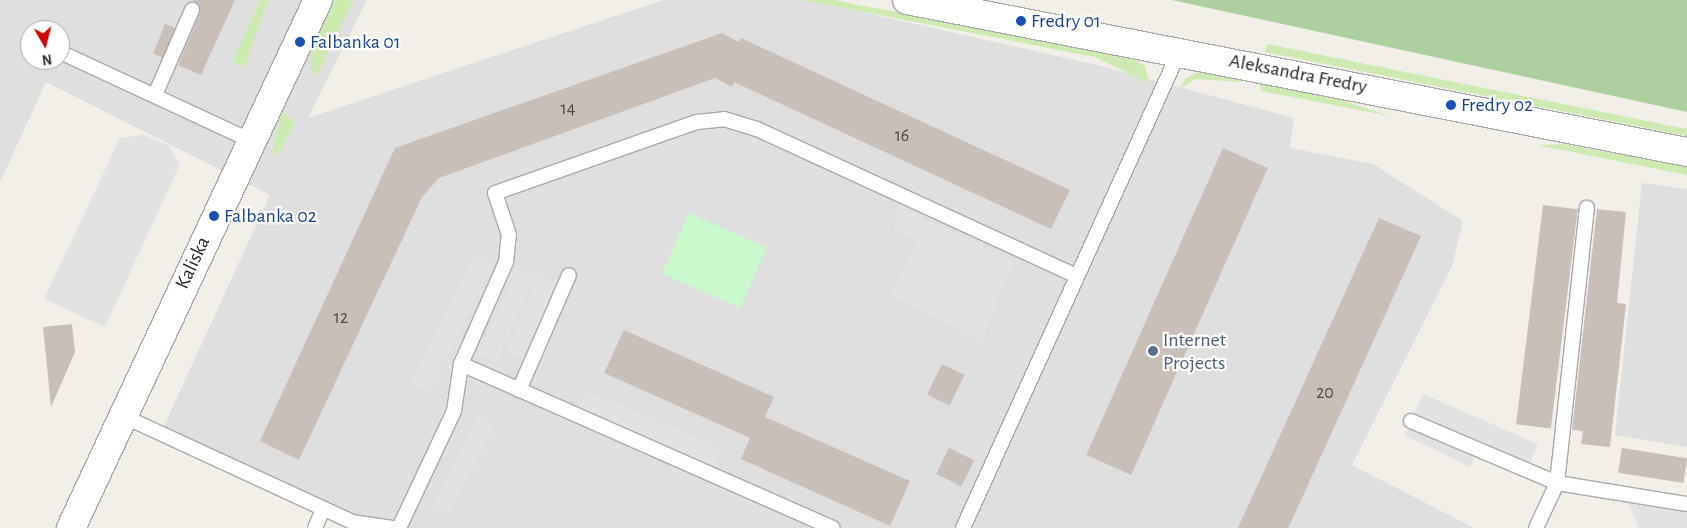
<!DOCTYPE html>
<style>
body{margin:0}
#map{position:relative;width:1687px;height:528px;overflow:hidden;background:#f2efe9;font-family:"Alegreya Sans",sans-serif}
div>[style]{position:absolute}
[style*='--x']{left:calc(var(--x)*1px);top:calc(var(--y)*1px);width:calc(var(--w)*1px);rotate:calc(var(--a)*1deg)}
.residential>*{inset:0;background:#e0dfdf}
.grass>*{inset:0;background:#cdebb0}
.forest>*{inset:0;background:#add19e}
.park>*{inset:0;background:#c8facc;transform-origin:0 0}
.parking>*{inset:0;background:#e2e2e2;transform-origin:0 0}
.building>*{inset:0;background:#c7bfb8;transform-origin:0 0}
.roads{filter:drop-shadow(1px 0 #a9a9a9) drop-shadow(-1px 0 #a9a9a9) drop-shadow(0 1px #a9a9a9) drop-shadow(0 -1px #a9a9a9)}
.service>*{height:14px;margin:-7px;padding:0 7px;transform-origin:7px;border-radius:7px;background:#fff}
.tertiary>*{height:28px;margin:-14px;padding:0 14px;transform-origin:14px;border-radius:14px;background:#fff}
.dots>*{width:14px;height:14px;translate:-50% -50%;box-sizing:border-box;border:2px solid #fff;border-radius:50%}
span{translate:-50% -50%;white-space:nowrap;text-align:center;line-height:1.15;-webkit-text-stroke:4.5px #fff;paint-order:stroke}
.number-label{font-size:18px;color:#4b4948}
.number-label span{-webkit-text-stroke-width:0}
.transit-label{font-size:20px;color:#164399}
.left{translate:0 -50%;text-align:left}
.street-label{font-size:20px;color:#222}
.service-label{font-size:20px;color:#4e5e75}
.north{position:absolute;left:20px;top:20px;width:50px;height:50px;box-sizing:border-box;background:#fff;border:1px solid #a7a7a7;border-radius:50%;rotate:172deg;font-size:14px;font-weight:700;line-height:20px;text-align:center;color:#222}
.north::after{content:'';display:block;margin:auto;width:18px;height:22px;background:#d40000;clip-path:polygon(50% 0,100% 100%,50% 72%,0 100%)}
</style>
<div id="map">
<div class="residential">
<i style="clip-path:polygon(evenodd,0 0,367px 0,308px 118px,663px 0,809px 0,1101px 66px,1294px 118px,1290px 148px,1373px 164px,1463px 221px,1452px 266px,1352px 465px,1474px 528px,379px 528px,164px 426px,270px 195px,46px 82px,0 182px,0 0,30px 30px,60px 30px,60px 60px,30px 60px,30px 30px)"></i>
<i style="clip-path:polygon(1642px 183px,1687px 189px,1687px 447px,1615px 435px)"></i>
</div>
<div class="grass">
<i style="clip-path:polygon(260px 0,268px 0,244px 68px,232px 62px)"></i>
<i style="clip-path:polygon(335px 0,353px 0,317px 76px,311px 68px,311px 52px)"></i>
<i style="clip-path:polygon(802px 0,833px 0,1128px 56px,1145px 66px,1149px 83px,1095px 57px)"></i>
<i style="clip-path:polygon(1267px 44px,1687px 129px,1687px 136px,1265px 52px)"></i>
<i style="clip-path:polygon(1199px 72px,1241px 78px,1241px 82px,1195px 79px,1178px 91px,1186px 78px)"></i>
<i style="clip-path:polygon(1259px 82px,1332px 97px,1390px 116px,1261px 91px)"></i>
<i style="clip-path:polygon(282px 111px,295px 123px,280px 152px,271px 156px)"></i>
<i style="clip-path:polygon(1564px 144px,1687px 167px,1687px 175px,1537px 145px)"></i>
</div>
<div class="forest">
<i style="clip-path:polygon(1172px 0,1687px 0,1687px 112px)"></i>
</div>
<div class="park">
<i style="left:689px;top:213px;width:85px;height:66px;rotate:24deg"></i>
</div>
<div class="parking">
<i style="clip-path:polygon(143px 135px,168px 145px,180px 164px,105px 327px,44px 299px,120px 138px)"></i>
<i style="clip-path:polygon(903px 209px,1013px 261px,982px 339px,889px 296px,917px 240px,894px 228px)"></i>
<i style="left:476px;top:254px;width:20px;height:145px;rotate:27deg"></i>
<i style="left:517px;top:268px;width:20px;height:94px;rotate:24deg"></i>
<i style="left:539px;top:276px;width:20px;height:83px;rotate:24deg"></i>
<i style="left:587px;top:391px;width:146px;height:20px;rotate:23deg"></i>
<i style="clip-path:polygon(1423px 394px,1538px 444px,1526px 472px,1478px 451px,1470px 467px,1404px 435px)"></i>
<i style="left:478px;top:415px;width:20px;height:101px;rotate:27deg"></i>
<i style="clip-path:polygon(1624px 494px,1687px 504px,1687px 528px,1639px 528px)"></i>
</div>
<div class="building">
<i style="clip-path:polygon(193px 0,235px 0,201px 75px,178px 65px,200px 13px)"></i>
<i style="left:165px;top:24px;width:11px;height:32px;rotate:22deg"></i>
<i style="clip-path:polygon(722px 33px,739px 42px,741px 38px,1070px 190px,1051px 229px,734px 82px,732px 87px,715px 78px,439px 178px,422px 197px,299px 460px,260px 441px,395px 148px)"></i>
<i style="left:1223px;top:148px;width:49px;height:336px;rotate:24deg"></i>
<i style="left:1543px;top:205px;width:35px;height:221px;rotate:7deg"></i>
<i style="clip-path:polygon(1597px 209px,1626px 212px,1617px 303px,1626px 304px,1610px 447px,1581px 444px,1583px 431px,1572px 430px)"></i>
<i style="clip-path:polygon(1379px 218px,1421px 236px,1292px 520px,1288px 528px,1238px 528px)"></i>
<i style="clip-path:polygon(72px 324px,75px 352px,51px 407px,43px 327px)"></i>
<i style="clip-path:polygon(624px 330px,774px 397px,765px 417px,910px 481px,890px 526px,741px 459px,750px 438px,604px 373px)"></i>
<i style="left:942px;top:364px;width:25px;height:34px;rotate:26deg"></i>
<i style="left:949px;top:448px;width:28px;height:29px;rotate:26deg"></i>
<i style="left:1622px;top:448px;width:66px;height:25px;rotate:9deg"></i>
</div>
<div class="roads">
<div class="service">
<i style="--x:60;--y:52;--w:209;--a:24.9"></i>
<i style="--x:155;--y:95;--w:93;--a:-66.5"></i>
<i style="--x:461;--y:364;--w:406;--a:23.8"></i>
<i style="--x:519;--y:390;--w:125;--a:-66.5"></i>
<i style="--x:123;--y:416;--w:252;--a:24.8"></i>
<i style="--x:352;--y:522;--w:41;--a:8.3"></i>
<i style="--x:1411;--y:421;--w:159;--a:23"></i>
<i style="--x:1557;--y:483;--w:132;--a:9.2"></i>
<i style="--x:315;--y:528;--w:21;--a:-67"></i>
<i style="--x:399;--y:528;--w:129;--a:-64.8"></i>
<i style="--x:454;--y:411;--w:48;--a:-81.5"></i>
<i style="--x:461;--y:364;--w:111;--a:-66.2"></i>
<i style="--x:506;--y:262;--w:27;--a:-84"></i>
<i style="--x:509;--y:235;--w:44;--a:-108.4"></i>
<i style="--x:495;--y:193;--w:214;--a:-19.4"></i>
<i style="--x:697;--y:122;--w:27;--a:-6"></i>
<i style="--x:724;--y:119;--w:34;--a:17"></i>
<i style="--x:757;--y:129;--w:352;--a:24.7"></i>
<i style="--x:963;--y:528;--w:525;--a:-65.58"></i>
<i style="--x:1536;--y:528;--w:50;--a:-65"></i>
<i style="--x:1557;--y:483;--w:277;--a:-83.8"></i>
</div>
<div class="tertiary">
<i style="--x:907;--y:0;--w:795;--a:11.03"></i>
<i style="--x:71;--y:528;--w:583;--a:-64.93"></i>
</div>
</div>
<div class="dots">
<i style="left:1021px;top:21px;background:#1a4fb4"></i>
<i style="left:300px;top:42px;background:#1a4fb4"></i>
<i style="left:1451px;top:105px;background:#1a4fb4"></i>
<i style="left:214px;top:216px;background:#1a4fb4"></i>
<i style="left:1153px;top:351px;background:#5c6f8a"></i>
</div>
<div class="number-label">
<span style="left:568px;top:109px">14</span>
<span style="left:902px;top:136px">16</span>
<span style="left:341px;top:318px">12</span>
<span style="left:1325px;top:393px">20</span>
</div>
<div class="transit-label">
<span class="left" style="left:1031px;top:21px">Fredry 01</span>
<span class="left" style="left:310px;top:42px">Falbanka 01</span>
<span class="left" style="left:1461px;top:105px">Fredry 02</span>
<span class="left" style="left:224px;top:216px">Falbanka 02</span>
</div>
<div class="street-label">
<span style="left:1298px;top:74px;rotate:11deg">Aleksandra Fredry</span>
<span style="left:193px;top:263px;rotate:-65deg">Kaliska</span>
</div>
<div class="service-label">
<span class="left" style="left:1163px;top:352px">Internet<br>Projects</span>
</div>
<div class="north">N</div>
</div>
